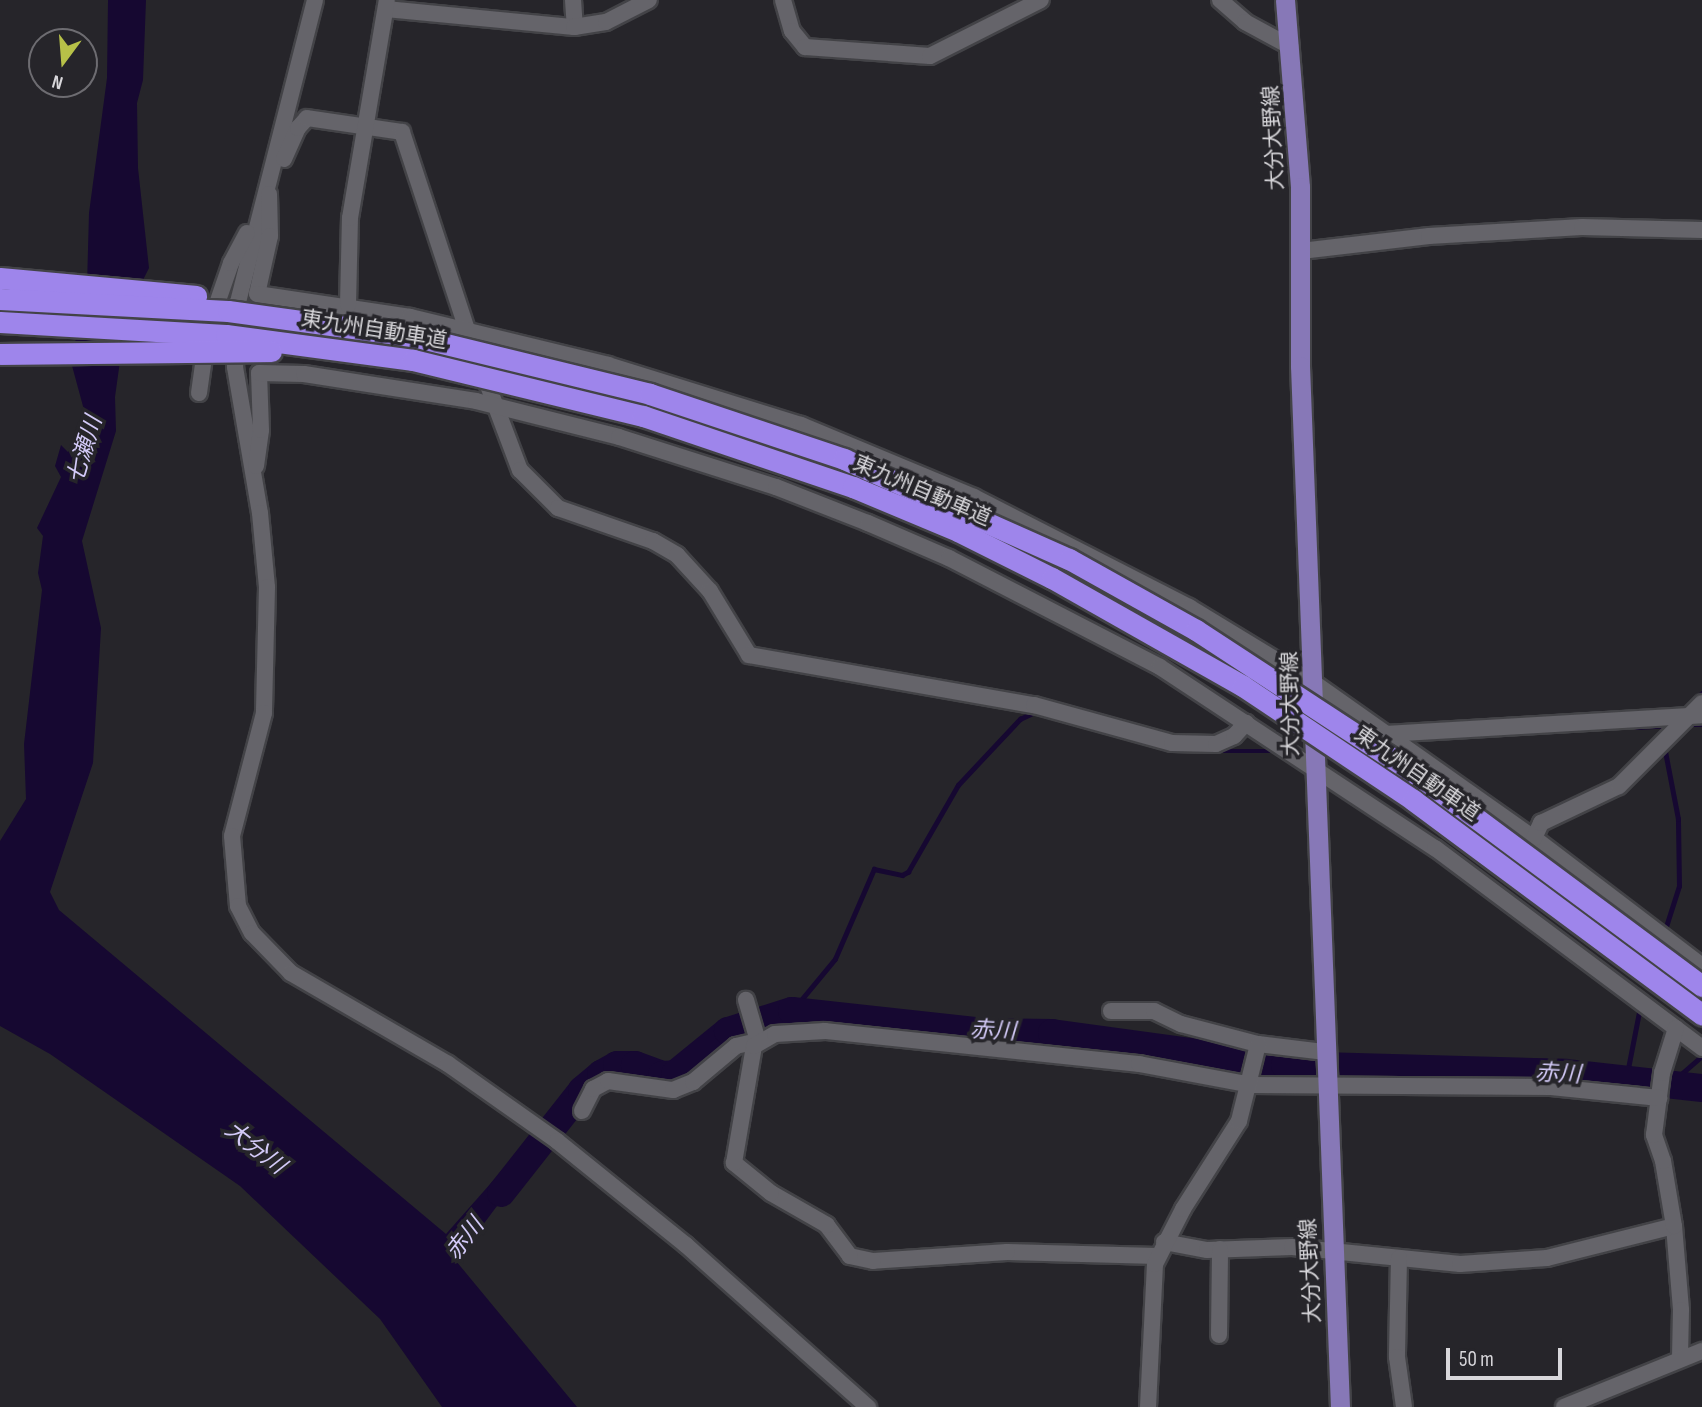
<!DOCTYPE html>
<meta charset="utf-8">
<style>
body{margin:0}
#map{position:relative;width:1702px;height:1407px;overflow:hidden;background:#26252a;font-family:"Sofia Sans Condensed","Noto Sans JP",sans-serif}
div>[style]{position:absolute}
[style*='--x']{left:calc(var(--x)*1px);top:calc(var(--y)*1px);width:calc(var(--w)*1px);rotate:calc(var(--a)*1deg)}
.water>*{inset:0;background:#160831}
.stream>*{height:4.5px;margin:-2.25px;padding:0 2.25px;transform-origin:2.25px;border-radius:2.25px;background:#160831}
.river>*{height:28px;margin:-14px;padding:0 14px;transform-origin:14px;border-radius:14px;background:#160831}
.roads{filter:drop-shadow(2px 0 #434347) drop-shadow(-2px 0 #434347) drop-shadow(0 2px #434347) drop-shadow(0 -2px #434347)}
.minor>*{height:16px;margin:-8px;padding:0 8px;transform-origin:8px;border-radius:8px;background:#65646a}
.major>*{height:19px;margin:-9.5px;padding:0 9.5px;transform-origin:9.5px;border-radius:9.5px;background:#8778b7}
.bridges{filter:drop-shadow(2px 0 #434347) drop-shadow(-2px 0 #434347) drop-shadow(0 2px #434347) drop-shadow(0 -2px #434347)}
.highway-bridge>*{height:21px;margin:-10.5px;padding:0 10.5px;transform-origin:10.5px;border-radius:10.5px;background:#9e85eb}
span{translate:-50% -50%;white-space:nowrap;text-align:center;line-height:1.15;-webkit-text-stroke:7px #26252a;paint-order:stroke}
.street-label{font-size:21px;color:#d8d7db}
.water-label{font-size:23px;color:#d3caf8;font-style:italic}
.north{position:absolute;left:28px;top:28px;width:70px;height:70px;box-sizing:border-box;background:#26252a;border:2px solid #6d6c71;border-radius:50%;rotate:196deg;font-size:19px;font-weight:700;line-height:28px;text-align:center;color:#d8d7db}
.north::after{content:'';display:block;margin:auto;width:24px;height:32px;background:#b7c148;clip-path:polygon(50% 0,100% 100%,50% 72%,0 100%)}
.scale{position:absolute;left:1446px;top:1348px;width:116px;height:32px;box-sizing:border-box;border:4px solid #d8d7db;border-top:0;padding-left:9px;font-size:21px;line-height:24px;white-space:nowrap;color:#d8d7db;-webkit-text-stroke:5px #26252a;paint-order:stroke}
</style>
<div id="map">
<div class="water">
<i style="clip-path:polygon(108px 0,146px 0,143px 80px,137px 103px,138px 168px,149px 268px,142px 282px,130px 289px,115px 397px,116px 431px,82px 541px,101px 628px,93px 763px,50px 892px,59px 910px,446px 1234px,513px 1158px,526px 1167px,456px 1261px,577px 1407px,442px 1407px,380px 1319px,240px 1186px,50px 1054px,0 1026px,0 841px,26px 799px,24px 744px,42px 590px,38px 573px,43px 536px,37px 528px,61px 477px,55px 466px,61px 445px,68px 452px,87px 421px,71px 362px,87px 285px,89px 213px,107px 78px)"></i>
</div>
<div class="stream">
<i style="--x:1682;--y:711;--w:27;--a:-42"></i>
<i style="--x:1685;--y:725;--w:17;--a:0"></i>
<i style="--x:1636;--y:727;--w:37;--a:-3"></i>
<i style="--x:1210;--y:751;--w:69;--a:0"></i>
<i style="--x:1664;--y:933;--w:49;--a:-72.3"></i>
<i style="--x:1679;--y:886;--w:67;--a:-90.9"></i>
<i style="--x:1678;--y:819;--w:74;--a:-100.9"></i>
<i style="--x:792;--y:1011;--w:67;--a:-50.4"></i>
<i style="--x:835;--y:959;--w:98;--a:-66.6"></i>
<i style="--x:874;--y:869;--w:29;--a:12"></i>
<i style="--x:902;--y:875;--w:7;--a:-27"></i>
<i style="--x:908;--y:872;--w:100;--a:-60.1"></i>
<i style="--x:958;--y:785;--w:91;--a:-46.8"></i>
<i style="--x:1020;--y:719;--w:17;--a:-25"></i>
<i style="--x:1626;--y:1079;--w:73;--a:-79"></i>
<i style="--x:1671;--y:1083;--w:41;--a:-41.1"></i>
</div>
<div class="river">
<i style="--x:501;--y:1193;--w:131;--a:-51.8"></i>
<i style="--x:582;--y:1090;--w:25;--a:-40"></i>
<i style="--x:601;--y:1074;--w:18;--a:-29"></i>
<i style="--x:617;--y:1065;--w:18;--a:0"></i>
<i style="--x:635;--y:1065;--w:29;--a:20"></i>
<i style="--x:662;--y:1075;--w:13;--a:-4"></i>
<i style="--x:675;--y:1074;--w:68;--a:-39.1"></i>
<i style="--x:728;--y:1031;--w:67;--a:-17.4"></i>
<i style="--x:792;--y:1011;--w:193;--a:6.2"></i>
<i style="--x:984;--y:1032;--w:68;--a:0.8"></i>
<i style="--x:1052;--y:1033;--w:235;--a:7.8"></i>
<i style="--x:1285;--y:1065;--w:281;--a:1.6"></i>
<i style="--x:1566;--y:1073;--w:137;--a:6.3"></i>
</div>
<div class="roads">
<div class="minor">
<i style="--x:315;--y:0;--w:312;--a:104.3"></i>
<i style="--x:238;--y:302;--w:65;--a:92.6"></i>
<i style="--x:235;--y:367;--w:148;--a:80.3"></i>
<i style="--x:260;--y:513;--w:74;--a:84.6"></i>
<i style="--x:267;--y:587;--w:126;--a:91.4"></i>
<i style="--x:264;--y:713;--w:127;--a:104.6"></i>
<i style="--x:232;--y:836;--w:70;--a:85.1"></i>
<i style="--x:238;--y:906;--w:30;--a:63"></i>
<i style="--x:252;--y:933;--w:56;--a:45.7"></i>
<i style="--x:291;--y:973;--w:181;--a:30.1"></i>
<i style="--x:448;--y:1064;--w:133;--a:35.2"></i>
<i style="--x:557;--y:1141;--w:166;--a:38.9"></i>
<i style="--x:686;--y:1245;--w:244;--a:41.7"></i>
<i style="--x:573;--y:0;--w:27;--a:86"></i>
<i style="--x:783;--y:0;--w:32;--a:74"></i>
<i style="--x:792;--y:31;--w:21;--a:51"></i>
<i style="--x:805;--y:47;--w:125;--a:4.1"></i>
<i style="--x:930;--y:56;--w:124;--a:-26.8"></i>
<i style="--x:1220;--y:0;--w:33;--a:41"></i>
<i style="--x:1245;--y:22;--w:52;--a:28.5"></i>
<i style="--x:386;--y:9;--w:189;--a:5.5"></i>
<i style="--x:574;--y:27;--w:32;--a:-9"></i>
<i style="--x:606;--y:22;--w:48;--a:-27.1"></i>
<i style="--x:284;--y:159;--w:34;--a:-66"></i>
<i style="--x:298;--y:128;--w:13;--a:-48"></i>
<i style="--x:307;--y:118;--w:96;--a:8.4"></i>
<i style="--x:402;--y:132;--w:208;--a:71.8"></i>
<i style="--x:467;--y:330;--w:150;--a:69.3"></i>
<i style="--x:520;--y:470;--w:54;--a:45"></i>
<i style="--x:558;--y:508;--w:101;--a:19.2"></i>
<i style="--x:653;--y:541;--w:28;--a:30"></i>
<i style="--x:677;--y:555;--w:49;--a:47.5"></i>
<i style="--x:710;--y:591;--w:75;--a:58.6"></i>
<i style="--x:749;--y:655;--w:289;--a:10"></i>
<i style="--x:1034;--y:705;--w:143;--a:15.4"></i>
<i style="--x:1172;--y:743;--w:44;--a:1.3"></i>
<i style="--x:1216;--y:744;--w:20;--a:-24"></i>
<i style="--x:1234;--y:736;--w:18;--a:-47"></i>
<i style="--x:269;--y:194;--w:42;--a:88.6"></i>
<i style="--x:270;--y:236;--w:59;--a:102.6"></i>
<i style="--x:257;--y:294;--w:155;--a:8.5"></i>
<i style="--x:410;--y:317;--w:204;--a:13.6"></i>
<i style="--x:608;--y:365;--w:202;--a:17.3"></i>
<i style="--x:801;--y:425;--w:187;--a:22.6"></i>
<i style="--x:974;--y:497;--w:242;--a:27.1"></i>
<i style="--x:1189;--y:607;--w:146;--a:31.3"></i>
<i style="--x:1314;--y:683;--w:269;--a:35.2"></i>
<i style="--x:1534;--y:838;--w:211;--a:37.3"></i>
<i style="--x:1301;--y:251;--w:129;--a:-6.7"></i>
<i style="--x:1429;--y:236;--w:153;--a:-3.4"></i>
<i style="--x:1582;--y:227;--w:120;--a:1.4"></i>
<i style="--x:348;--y:305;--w:87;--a:-88.7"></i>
<i style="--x:350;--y:218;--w:221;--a:-80.4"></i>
<i style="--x:212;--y:318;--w:58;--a:-70.9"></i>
<i style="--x:231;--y:263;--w:34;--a:-62"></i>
<i style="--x:199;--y:393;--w:50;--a:-82"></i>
<i style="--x:256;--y:466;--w:36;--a:-82"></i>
<i style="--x:261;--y:430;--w:57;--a:-92"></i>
<i style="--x:259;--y:373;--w:45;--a:1.3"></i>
<i style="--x:304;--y:374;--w:174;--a:8.9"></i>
<i style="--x:476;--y:401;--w:147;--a:14.1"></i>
<i style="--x:619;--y:437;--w:165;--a:17.7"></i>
<i style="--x:776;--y:487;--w:99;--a:21.4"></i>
<i style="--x:868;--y:523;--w:88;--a:23.4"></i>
<i style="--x:949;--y:558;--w:237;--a:27.3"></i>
<i style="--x:1160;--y:667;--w:329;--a:33.4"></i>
<i style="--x:1435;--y:848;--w:334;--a:36.8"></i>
<i style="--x:1385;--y:734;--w:318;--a:-3.4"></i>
<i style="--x:1534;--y:838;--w:17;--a:-65"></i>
<i style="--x:1541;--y:823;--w:86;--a:-25.4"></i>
<i style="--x:1619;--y:786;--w:117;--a:-45"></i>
<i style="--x:1111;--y:1011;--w:43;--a:0"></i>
<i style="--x:1154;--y:1011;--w:30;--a:26"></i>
<i style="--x:1181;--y:1024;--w:80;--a:14.6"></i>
<i style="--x:1258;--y:1044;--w:66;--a:6.9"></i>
<i style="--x:582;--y:1111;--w:25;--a:-63"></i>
<i style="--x:593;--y:1089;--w:17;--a:-28"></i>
<i style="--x:608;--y:1081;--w:66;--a:7.9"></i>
<i style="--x:673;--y:1090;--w:22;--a:-22"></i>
<i style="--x:693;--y:1082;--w:56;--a:-39.9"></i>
<i style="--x:736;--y:1046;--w:23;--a:-13"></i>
<i style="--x:758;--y:1041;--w:43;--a:-106.3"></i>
<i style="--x:1674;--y:1226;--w:84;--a:85.2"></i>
<i style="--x:1681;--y:1310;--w:48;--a:91.2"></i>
<i style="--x:1164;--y:1242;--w:44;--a:10.5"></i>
<i style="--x:1207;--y:1250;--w:85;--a:-2"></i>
<i style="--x:1292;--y:1247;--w:169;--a:5.8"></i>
<i style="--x:1460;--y:1264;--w:87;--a:-3.9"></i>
<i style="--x:1547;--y:1258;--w:131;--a:-14.1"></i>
<i style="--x:1674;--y:1226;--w:66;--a:-99.6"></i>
<i style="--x:1663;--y:1161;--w:28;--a:-109"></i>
<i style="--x:1654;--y:1135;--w:63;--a:-82.6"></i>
<i style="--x:1662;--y:1073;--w:47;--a:-72.7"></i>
<i style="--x:1157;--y:1256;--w:150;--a:-178.5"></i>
<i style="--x:1007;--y:1252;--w:134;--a:176.2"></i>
<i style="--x:873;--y:1261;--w:24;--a:-168"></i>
<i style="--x:850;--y:1256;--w:39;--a:-127"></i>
<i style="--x:827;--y:1225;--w:64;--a:-150.3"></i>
<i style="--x:771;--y:1193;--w:48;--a:-141"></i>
<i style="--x:734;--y:1163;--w:119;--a:-80.3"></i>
<i style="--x:754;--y:1046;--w:24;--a:-30"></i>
<i style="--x:775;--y:1034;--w:50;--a:-3.4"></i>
<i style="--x:825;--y:1031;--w:316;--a:6"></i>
<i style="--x:1139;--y:1064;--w:114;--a:10.6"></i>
<i style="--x:1251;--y:1085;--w:300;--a:0.4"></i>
<i style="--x:1551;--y:1087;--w:109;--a:5.8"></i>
<i style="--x:1399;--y:1258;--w:99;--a:91.2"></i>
<i style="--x:1397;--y:1357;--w:50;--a:82"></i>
<i style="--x:1219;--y:1335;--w:86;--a:-89.3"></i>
<i style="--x:1148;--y:1407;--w:143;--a:-87.2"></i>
<i style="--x:1155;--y:1264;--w:62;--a:-63"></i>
<i style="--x:1183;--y:1209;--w:104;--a:-57.5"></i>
<i style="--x:1239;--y:1121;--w:79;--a:-76.1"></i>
<i style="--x:1564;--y:1407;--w:149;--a:-22.1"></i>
</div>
<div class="major">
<i style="--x:1285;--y:0;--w:188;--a:85.4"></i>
<i style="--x:1300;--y:187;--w:179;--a:90"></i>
<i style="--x:1300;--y:366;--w:1042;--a:87.8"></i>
</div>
</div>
<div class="bridges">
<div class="highway-bridge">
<i style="--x:0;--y:278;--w:197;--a:5.2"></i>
<i style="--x:0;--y:299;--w:228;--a:3"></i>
<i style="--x:228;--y:311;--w:191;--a:7.8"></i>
<i style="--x:417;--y:337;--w:240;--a:13.7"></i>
<i style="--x:650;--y:394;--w:205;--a:18.5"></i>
<i style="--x:844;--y:459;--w:246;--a:24"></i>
<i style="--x:1069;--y:559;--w:145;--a:29.2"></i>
<i style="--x:1196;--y:630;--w:270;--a:33.2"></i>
<i style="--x:1422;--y:778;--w:349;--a:36.6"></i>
<i style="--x:0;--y:322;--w:226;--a:3.3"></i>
<i style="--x:226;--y:335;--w:189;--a:7.6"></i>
<i style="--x:413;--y:360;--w:237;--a:13.7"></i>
<i style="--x:643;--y:416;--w:222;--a:18.7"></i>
<i style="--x:853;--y:487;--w:114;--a:22.7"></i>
<i style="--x:958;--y:531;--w:105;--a:26.6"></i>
<i style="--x:1052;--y:578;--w:219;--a:29.5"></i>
<i style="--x:1243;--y:686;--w:205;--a:33.8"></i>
<i style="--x:1413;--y:800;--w:360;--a:36.6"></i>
<i style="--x:0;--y:354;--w:271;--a:-0.6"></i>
</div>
</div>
<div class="street-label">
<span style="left:1274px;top:138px;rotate:-93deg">大分大野線</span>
<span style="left:374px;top:330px;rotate:9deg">東九州自動車道</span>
<span style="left:922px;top:491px;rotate:23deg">東九州自動車道</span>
<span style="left:1291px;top:704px;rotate:-91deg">大分大野線</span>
<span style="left:1417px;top:774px;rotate:35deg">東九州自動車道</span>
<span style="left:1311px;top:1271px;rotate:-93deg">大分大野線</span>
</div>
<div class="water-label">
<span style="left:85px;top:450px;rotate:-73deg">七瀬川</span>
<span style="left:993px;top:1031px;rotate:3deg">赤川</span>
<span style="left:1558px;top:1074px;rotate:3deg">赤川</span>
<span style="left:255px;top:1148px;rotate:38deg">大分川</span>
<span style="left:465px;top:1239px;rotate:-52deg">赤川</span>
</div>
<div class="north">N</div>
<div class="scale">50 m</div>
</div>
